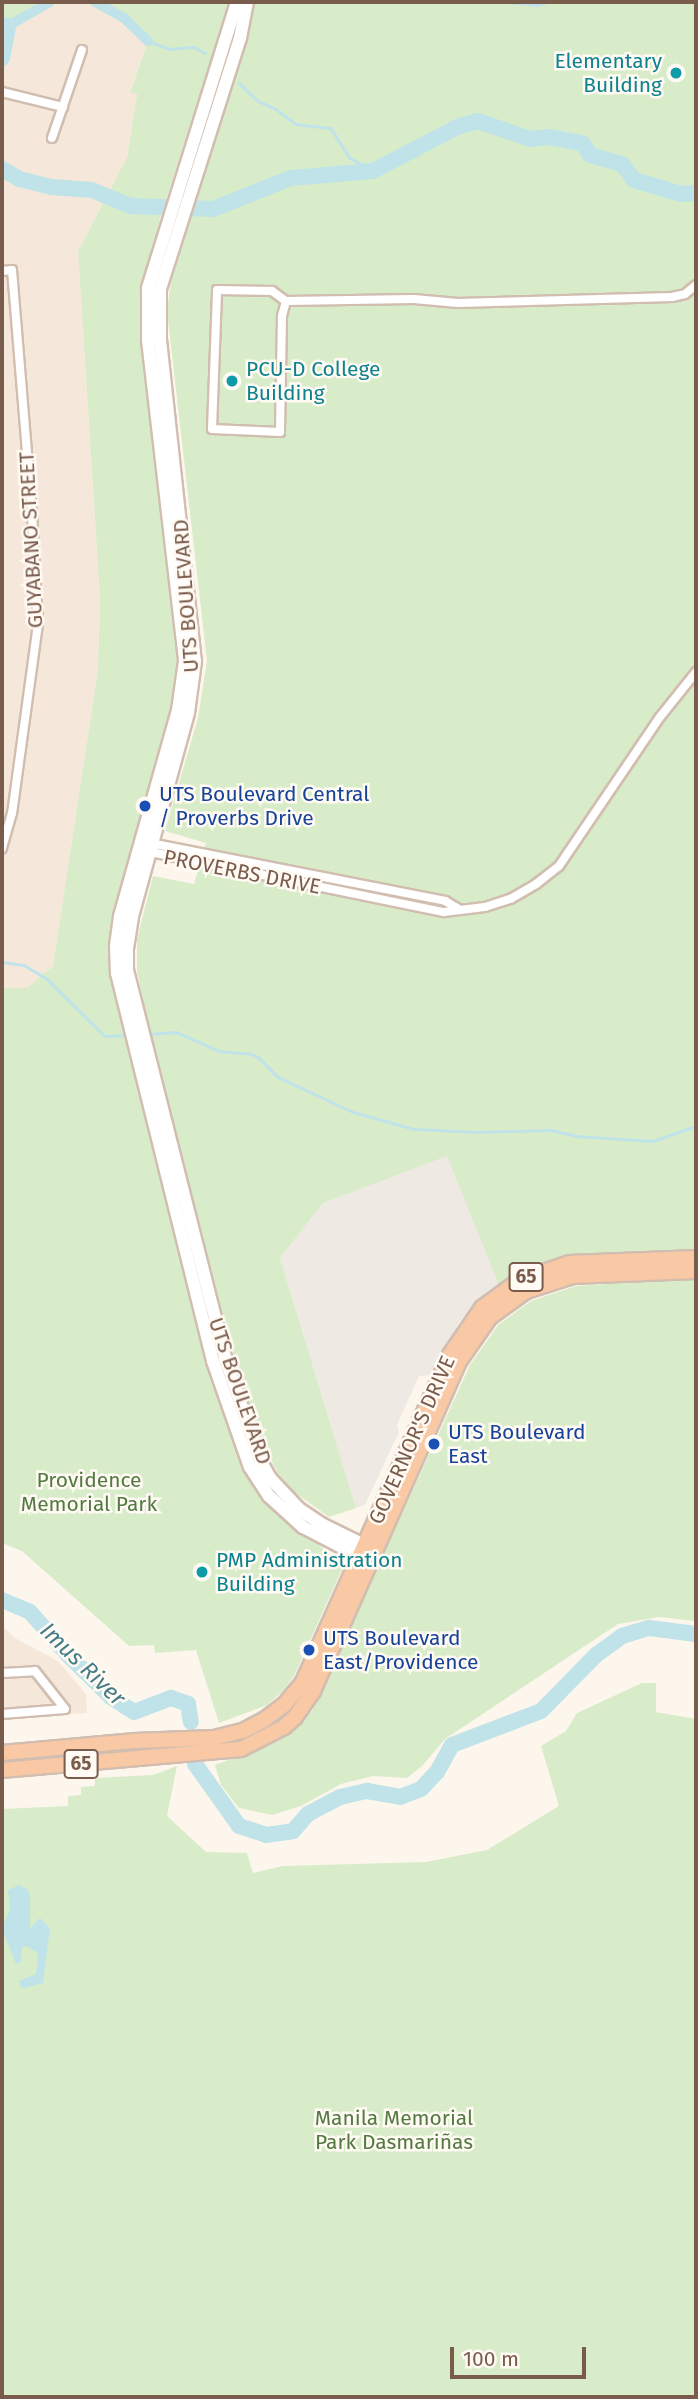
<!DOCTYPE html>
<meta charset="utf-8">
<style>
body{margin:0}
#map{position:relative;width:698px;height:2399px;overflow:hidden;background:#fdf6ec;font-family:"Fira Sans",sans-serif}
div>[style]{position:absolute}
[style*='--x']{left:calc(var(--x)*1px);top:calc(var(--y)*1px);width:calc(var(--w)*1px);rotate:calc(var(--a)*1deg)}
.residential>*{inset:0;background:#f5e8da}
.industrial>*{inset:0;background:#efe9e4}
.green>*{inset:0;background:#d8ecc9}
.water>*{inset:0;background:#bfe3e8}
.stream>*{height:2.5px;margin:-1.25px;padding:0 1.25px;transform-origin:1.25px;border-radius:1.25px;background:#bfe3e8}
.canal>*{height:10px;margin:-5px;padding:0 5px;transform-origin:5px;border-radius:5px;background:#bfe3e8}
.river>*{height:16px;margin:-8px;padding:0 8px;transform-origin:8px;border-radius:8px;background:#bfe3e8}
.roads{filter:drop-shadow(2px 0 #d1beb0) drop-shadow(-2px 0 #d1beb0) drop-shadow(0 2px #d1beb0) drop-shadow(0 -2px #d1beb0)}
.minor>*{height:8px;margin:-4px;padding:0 4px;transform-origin:4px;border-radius:4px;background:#fff}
.secondary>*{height:12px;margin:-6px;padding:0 6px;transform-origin:6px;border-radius:6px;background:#fff}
.trunk>*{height:14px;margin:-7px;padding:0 7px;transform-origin:7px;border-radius:7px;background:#f9c8a4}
.dots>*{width:19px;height:19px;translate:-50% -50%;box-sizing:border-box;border:4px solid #fffaf3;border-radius:50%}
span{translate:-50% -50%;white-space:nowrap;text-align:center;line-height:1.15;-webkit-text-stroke:5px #fffaf3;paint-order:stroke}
.shield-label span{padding:2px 5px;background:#fffaf3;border:2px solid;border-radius:5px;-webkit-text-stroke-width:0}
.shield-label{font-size:19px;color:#7a5c4d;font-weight:700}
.culture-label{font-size:21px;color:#0d838f}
.right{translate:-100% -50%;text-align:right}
.left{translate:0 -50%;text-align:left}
.street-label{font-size:21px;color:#7a5c4d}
.transit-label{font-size:21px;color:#164399}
.park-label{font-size:21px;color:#537a41}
.water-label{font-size:23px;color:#437c86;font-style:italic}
.frame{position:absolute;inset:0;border:4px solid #7a5c4d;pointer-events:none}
.scale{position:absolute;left:450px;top:2347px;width:136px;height:32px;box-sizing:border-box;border:4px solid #7a5c4d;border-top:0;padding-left:9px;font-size:21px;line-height:24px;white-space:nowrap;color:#7a5c4d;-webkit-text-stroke:5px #fffaf3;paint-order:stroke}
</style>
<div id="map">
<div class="residential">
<i style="clip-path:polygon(50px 2px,95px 2px,124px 18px,148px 41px,130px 91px,137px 94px,127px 157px,78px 251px,100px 599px,98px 669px,53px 966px,27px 988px,2px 988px,2px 24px,8px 26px)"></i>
<i style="clip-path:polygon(2px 1625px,15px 1638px,58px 1661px,86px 1694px,87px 1713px,2px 1718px)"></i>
</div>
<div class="industrial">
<i style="clip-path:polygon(448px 1155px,499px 1285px,461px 1320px,429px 1375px,419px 1376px,397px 1425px,399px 1432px,365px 1505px,356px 1508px,280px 1258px,323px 1203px)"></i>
</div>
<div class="green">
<i style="clip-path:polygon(2px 2px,50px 2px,8px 26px,2px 24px)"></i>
<i style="clip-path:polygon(95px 2px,229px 2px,160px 219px,143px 288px,142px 340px,178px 661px,172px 711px,112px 917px,108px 950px,110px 975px,206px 1363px,243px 1471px,275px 1513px,318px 1544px,343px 1567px,294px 1676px,283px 1691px,267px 1705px,219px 1723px,196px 1650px,155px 1653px,154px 1645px,129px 1646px,22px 1551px,2px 1543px,2px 988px,27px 988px,53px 966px,98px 669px,100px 599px,78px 251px,127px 157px,137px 94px,130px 92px,148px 41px,124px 18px)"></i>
<i style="clip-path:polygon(254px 2px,696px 2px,696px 1250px,569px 1255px,531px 1266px,499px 1285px,447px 1156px,323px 1203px,280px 1258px,356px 1508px,329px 1517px,294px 1492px,277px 1472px,260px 1436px,233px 1356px,158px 1072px,137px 971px,137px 939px,153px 876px,194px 884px,206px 843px,165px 831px,198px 718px,207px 661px,167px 311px,171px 281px,247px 35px)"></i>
<i style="clip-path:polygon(696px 1278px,696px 1621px,659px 1617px,618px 1624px,445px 1739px,423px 1765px,407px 1778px,373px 1776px,341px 1784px,301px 1806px,272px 1815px,239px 1808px,221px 1785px,215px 1765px,278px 1741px,312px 1711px,470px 1365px,498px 1325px,531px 1301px,576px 1286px)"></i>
<i style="clip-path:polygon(642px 1683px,656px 1683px,656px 1712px,696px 1719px,696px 2397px,2px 2397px,2px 1809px,68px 1806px,68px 1796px,81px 1795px,81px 1787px,95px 1786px,95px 1778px,153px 1775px,177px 1766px,167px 1816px,206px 1852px,247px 1853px,253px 1873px,283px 1866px,426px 1862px,487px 1850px,559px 1806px,541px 1746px,566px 1731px,577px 1713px)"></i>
</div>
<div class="water">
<i style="clip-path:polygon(19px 1885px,28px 1890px,30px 1895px,30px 1928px,40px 1918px,50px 1928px,43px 1983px,25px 1988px,20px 1987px,19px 1981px,36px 1974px,38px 1953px,26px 1946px,22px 1947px,21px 1962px,16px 1964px,2px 1929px,10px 1909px,8px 1890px)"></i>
</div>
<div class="stream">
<i style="--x:509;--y:2;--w:28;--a:6"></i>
<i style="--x:537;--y:5;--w:11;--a:-15"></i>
<i style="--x:148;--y:41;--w:23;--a:20"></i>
<i style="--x:170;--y:49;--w:24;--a:-5"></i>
<i style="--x:194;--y:47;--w:13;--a:29"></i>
<i style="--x:239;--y:83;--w:26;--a:43"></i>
<i style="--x:258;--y:101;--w:20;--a:24"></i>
<i style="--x:276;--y:109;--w:25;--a:37"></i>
<i style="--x:296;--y:124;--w:35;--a:7"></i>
<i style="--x:331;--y:128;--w:34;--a:58"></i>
<i style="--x:349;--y:157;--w:28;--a:30"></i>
<i style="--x:2;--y:962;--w:22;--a:8"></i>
<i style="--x:24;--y:965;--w:27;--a:31"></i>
<i style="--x:47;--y:979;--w:81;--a:44.5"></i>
<i style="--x:105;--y:1036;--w:23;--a:-2"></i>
<i style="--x:149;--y:1034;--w:27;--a:-4"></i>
<i style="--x:176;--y:1032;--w:47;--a:23.8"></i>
<i style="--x:219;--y:1051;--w:32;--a:5"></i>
<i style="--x:251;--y:1054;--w:8;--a:23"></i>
<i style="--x:258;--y:1057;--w:28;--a:45"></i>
<i style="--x:278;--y:1077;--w:83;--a:25"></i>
<i style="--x:353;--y:1112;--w:63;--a:15.6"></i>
<i style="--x:414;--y:1129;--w:62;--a:2.8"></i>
<i style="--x:476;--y:1132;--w:75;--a:-1.5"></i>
<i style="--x:551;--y:1130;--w:26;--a:13"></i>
<i style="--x:576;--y:1136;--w:77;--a:3.7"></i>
<i style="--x:653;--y:1141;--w:46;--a:-19.2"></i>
</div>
<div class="canal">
<i style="--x:95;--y:2;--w:33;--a:29"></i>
<i style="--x:124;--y:18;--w:33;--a:44"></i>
<i style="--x:2;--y:24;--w:6;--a:18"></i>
<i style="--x:8;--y:26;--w:48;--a:-29.7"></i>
</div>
<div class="river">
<i style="--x:2;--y:58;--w:33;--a:-79"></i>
<i style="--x:2;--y:169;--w:20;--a:30"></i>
<i style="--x:19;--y:179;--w:33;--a:14"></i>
<i style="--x:51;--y:187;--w:41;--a:4.2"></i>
<i style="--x:92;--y:190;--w:41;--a:22.8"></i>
<i style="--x:130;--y:206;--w:83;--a:2.1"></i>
<i style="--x:213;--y:209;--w:84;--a:-21.7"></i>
<i style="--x:291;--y:178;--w:82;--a:-4.9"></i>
<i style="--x:373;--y:171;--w:95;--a:-27.6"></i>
<i style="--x:457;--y:127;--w:22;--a:-16"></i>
<i style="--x:478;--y:121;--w:55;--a:19.1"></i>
<i style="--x:530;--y:139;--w:18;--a:-6"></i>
<i style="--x:548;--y:137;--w:35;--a:10"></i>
<i style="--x:582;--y:143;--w:14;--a:56"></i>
<i style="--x:590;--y:155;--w:33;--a:16"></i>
<i style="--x:622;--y:164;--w:20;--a:53"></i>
<i style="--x:634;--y:180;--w:49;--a:16.6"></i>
<i style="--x:681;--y:194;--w:15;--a:-4"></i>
<i style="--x:2;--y:1600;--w:30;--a:23"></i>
<i style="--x:30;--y:1612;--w:59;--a:48.4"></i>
<i style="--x:69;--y:1656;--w:59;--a:44.3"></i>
<i style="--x:111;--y:1697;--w:27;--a:33"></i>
<i style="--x:134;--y:1712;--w:40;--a:-21"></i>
<i style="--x:171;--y:1698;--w:18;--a:19"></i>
<i style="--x:188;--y:1704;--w:18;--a:81"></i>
<i style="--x:195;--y:1764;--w:76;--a:54.6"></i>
<i style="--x:239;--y:1826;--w:28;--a:18"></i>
<i style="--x:266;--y:1835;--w:27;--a:-8"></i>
<i style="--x:293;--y:1831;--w:23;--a:-49"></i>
<i style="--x:308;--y:1814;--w:36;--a:-28"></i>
<i style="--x:340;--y:1797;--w:28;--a:-13"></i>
<i style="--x:367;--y:1791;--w:34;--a:10"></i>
<i style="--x:400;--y:1797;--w:22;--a:-21"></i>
<i style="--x:421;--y:1789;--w:23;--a:-47"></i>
<i style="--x:437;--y:1772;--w:31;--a:-61"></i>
<i style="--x:452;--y:1745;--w:95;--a:-20.9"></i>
<i style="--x:541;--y:1711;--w:78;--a:-45.5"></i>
<i style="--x:596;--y:1655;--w:32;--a:-36"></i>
<i style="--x:622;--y:1636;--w:28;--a:-17"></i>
<i style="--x:649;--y:1628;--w:47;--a:7.3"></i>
</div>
<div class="roads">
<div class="minor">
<i style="--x:2;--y:92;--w:63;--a:13.8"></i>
<i style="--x:52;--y:138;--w:93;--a:-71.2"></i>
<i style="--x:2;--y:271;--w:10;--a:-6"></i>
<i style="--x:12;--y:270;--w:244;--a:85.3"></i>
<i style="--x:32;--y:513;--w:111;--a:86.9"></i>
<i style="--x:38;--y:624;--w:191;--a:97.8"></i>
<i style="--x:12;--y:813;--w:37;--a:106"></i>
<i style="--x:286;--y:301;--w:16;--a:105"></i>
<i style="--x:282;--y:316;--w:116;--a:91"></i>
<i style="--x:280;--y:432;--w:68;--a:-177.5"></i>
<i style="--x:212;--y:429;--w:139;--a:-87.9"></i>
<i style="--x:217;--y:290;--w:55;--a:1"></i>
<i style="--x:272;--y:291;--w:17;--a:36"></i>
<i style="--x:286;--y:301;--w:128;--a:-0.9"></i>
<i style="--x:414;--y:299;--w:44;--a:5.2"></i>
<i style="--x:458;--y:303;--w:214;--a:-1.6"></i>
<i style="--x:672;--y:297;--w:13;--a:-13"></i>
<i style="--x:685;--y:294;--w:14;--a:-39"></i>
<i style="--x:150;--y:843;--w:301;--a:11.1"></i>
<i style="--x:445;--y:901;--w:16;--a:30"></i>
<i style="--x:146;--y:851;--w:304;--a:11.6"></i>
<i style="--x:444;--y:912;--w:41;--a:-7"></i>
<i style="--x:485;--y:907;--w:28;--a:-18"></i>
<i style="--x:512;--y:898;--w:28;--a:-30"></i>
<i style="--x:536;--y:884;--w:29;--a:-38"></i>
<i style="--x:559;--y:866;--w:180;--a:-55.9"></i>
<i style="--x:660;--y:717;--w:58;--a:-51.3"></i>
<i style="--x:2;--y:1673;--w:33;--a:-3"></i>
<i style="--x:35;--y:1671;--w:48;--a:51.7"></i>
<i style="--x:2;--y:1714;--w:63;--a:-4.5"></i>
</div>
<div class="secondary">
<i style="--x:237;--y:2;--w:300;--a:107.3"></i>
<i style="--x:148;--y:288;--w:52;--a:90"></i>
<i style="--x:148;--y:340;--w:323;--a:83.4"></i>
<i style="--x:185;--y:661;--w:49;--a:98.1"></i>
<i style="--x:178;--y:710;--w:215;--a:105.7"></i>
<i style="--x:120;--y:917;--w:29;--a:98"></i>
<i style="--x:116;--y:946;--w:27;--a:88"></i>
<i style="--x:117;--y:973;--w:400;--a:76.1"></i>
<i style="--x:213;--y:1361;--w:112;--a:70.8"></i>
<i style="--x:250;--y:1467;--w:35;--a:57"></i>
<i style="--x:269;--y:1496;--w:46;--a:42.4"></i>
<i style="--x:303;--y:1527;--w:63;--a:27.4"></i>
<i style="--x:359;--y:1556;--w:10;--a:0"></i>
<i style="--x:247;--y:2;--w:37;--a:101"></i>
<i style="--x:240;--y:38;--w:262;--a:107.7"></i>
<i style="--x:160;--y:288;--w:52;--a:90"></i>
<i style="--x:160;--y:340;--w:323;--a:83.8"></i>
<i style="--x:195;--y:661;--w:52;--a:97.7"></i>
<i style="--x:188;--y:713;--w:212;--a:105.4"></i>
<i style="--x:132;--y:917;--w:30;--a:99"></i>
<i style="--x:127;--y:947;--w:23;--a:90"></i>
<i style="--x:127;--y:970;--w:400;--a:75.8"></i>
<i style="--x:225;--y:1358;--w:110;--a:70.9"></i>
<i style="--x:261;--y:1462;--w:18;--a:61"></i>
<i style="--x:270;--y:1478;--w:42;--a:46.9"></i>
<i style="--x:299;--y:1509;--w:27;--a:34"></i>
<i style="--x:321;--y:1524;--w:48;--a:26"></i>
<i style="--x:364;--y:1545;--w:11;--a:49"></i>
</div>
<div class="trunk">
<i style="--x:2;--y:1753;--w:134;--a:-5.2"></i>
<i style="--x:135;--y:1741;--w:79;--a:-2.2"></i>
<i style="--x:214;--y:1738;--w:30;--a:-14"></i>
<i style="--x:243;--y:1731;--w:24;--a:-28"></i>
<i style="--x:264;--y:1720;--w:26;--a:-37"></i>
<i style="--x:285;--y:1704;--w:26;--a:-50"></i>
<i style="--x:302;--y:1684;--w:361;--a:-65.8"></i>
<i style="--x:450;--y:1355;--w:57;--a:-55.8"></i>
<i style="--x:482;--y:1308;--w:47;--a:-36.4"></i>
<i style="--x:520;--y:1280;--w:53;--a:-18.8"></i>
<i style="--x:570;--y:1263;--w:126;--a:-2.3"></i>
<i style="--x:2;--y:1770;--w:240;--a:-5"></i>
<i style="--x:241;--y:1749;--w:48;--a:-27.1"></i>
<i style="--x:284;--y:1727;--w:15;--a:-42"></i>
<i style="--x:295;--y:1717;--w:32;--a:-55"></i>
<i style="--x:313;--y:1691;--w:362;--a:-66.1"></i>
<i style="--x:460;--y:1360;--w:52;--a:-55.1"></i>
<i style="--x:490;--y:1317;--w:44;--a:-35.8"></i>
<i style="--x:526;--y:1291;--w:49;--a:-17.7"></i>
<i style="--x:573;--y:1276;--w:123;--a:-2.3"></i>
</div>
</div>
<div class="dots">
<i style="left:676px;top:73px;background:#0f9aa8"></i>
<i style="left:232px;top:381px;background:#0f9aa8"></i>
<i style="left:145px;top:806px;background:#1a4fb4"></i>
<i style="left:434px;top:1444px;background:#1a4fb4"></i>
<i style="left:202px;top:1572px;background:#0f9aa8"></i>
<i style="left:309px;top:1650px;background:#1a4fb4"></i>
</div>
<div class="shield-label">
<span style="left:526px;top:1277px">65</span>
<span style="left:81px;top:1764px">65</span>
</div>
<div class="culture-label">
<span class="right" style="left:662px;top:73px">Elementary<br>Building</span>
<span class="left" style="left:246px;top:381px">PCU-D College<br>Building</span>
<span class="left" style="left:216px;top:1572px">PMP Administration<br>Building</span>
</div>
<div class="street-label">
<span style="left:31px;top:540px;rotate:-93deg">GUYABANO STREET</span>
<span style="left:186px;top:596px;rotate:-94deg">UTS BOULEVARD</span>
<span style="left:242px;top:872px;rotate:11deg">PROVERBS DRIVE</span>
<span style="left:240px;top:1391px;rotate:71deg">UTS BOULEVARD</span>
<span style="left:412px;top:1440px;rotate:-66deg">GOVERNOR'S DRIVE</span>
</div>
<div class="transit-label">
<span class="left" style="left:159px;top:806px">UTS Boulevard Central<br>/ Proverbs Drive</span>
<span class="left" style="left:448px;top:1444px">UTS Boulevard<br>East</span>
<span class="left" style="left:323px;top:1650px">UTS Boulevard<br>East/Providence</span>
</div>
<div class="park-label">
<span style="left:89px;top:1492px">Providence<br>Memorial Park</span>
<span style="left:394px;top:2130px">Manila Memorial<br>Park Dasmariñas</span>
</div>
<div class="water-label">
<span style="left:83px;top:1664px;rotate:44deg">Imus River</span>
</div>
<div class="frame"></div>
<div class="scale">100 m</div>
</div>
